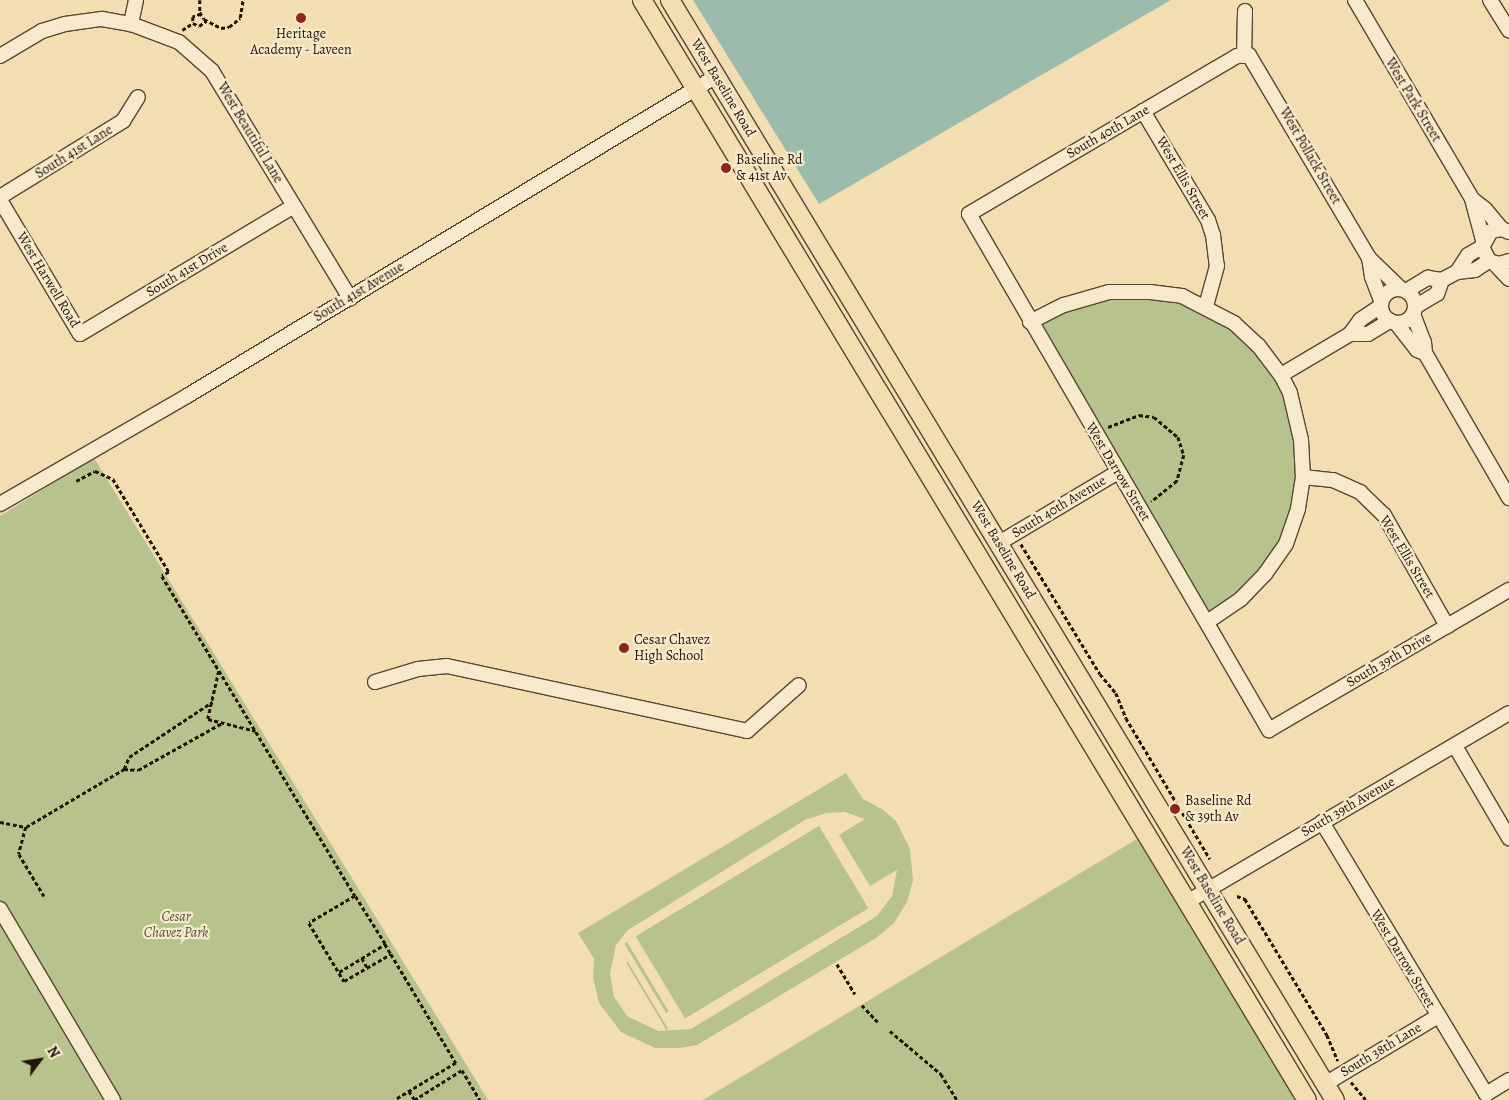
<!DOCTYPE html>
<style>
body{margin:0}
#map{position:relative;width:1509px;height:1100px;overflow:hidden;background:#f3deb1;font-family:Alegreya,serif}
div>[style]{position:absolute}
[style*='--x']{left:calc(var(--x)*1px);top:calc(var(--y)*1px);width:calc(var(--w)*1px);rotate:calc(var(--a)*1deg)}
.green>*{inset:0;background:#b8c28d;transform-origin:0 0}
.water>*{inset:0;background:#9bbcad}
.path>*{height:2.5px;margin-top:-1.25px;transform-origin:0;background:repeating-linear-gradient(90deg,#221508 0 4px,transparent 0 6.5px)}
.roads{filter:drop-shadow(1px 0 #564732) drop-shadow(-1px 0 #564732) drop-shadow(0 1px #564732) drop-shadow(0 -1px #564732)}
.minor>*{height:14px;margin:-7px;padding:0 7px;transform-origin:7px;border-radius:7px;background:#f7eacc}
.minor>.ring{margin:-7px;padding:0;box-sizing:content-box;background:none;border:14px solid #f7eacc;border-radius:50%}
.major>*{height:18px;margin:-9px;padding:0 9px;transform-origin:9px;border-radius:9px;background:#f3deb1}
.dots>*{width:14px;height:14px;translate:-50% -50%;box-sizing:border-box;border:2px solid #f7eacc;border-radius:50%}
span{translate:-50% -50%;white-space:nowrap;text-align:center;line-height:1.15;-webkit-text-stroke:4.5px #f7eacc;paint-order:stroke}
.poi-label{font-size:14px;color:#221508}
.left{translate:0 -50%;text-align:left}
.street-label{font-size:14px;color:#221508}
.park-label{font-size:14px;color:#565237;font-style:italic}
.north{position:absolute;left:15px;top:1035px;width:50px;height:50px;-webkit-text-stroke:4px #f7eacc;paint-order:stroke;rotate:59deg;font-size:14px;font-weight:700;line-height:20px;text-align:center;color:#221508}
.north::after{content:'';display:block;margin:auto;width:18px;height:22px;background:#221508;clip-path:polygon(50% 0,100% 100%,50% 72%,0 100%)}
</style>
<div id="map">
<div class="green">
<i style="clip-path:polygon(1109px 292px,1182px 296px,1258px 345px,1295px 410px,1298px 509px,1265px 574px,1207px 622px,1030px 322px)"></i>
<i style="clip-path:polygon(94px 458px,488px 1100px,0 1100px,0 516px)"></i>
<i style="clip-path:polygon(evenodd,846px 773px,863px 799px,882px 809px,896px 821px,910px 849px,913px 880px,907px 902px,894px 923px,876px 938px,697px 1045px,679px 1048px,655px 1048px,621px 1032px,599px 1003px,593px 977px,594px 959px,578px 933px,846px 773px,845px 812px,865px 819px,839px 835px,870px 886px,897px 870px,892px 896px,877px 916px,691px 1029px,658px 1031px,627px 1016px,614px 997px,610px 973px,616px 945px,628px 930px,805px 820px,826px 813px,845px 812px)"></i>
<i style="left:819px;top:826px;width:96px;height:214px;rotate:59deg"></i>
<i style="clip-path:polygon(1137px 839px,1296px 1100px,703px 1100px)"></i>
<i style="left:627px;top:942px;width:81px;height:3px;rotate:59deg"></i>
<i style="left:628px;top:962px;width:78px;height:2px;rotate:59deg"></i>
</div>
<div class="water">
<i style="clip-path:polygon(693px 0,1171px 0,819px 204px)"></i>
</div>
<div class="path">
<i style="--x:200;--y:0;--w:12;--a:90"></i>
<i style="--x:200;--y:12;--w:8;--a:60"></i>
<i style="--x:204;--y:19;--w:19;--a:28"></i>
<i style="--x:221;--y:28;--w:8;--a:-7"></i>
<i style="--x:229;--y:27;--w:14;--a:-39"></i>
<i style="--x:240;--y:18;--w:18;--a:-81"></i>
<i style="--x:201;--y:14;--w:9;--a:159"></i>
<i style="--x:193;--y:17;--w:6;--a:90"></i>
<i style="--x:193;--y:23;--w:7;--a:27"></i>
<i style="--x:199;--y:26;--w:9;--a:-36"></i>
<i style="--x:182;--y:30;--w:13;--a:-32"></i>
<i style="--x:1108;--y:427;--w:33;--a:-21"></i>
<i style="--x:1139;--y:415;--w:15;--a:8"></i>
<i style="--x:1154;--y:417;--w:31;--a:40"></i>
<i style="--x:1178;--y:437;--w:19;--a:72"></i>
<i style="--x:1184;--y:455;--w:27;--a:105"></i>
<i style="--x:1177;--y:481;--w:33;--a:141"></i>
<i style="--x:76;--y:481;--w:21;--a:-28"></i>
<i style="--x:95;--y:471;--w:20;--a:24"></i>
<i style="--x:113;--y:479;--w:109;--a:58.9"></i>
<i style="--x:169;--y:572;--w:8;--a:150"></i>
<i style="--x:162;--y:576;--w:374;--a:58.9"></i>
<i style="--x:1021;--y:544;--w:152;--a:58.7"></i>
<i style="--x:1100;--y:674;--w:25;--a:50"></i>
<i style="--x:1116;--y:693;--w:27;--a:68"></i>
<i style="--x:1126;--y:718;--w:164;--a:59.2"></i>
<i style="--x:219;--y:671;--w:49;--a:102.9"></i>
<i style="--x:208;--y:719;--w:49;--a:14"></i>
<i style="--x:124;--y:769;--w:14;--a:4"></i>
<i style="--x:138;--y:770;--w:96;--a:-29.2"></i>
<i style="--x:0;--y:822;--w:26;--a:11"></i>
<i style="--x:26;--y:827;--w:114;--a:-30.6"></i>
<i style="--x:124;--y:769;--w:13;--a:-67"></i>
<i style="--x:129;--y:757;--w:100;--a:-33.5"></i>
<i style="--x:26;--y:827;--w:28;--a:105"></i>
<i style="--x:19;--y:854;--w:49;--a:59.2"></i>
<i style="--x:1237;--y:896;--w:9;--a:21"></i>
<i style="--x:1245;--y:899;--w:159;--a:58.9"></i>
<i style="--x:1327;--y:1035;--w:28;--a:67"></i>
<i style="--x:385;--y:944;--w:12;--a:59"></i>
<i style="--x:362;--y:958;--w:10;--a:61"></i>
<i style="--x:837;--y:964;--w:35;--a:59"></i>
<i style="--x:339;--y:972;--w:54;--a:-31.3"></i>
<i style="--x:385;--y:944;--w:57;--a:-122"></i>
<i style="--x:355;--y:896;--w:53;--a:149.6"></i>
<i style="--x:309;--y:923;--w:68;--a:58.9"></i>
<i style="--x:344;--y:981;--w:54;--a:-29.9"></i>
<i style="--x:391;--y:954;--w:127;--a:59.2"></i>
<i style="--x:456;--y:1063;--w:71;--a:148.8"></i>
<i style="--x:862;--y:1005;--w:23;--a:47"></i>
<i style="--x:890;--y:1031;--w:67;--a:40.1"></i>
<i style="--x:941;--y:1074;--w:31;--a:58"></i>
<i style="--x:1351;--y:1082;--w:23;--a:50"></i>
<i style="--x:409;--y:1091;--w:11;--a:56"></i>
<i style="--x:414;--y:1100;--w:57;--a:-32"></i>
<i style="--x:462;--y:1070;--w:35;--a:59"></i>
</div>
<div class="roads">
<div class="minor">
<i style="--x:136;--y:0;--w:25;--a:102"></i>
<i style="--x:131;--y:24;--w:51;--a:20.6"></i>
<i style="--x:179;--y:42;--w:44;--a:41.3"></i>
<i style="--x:212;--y:71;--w:266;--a:58.7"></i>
<i style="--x:1355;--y:0;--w:231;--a:59.5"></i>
<i style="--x:1472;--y:199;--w:42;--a:75"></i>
<i style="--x:1490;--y:0;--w:36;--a:58"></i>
<i style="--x:0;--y:56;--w:49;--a:-30.8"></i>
<i style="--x:42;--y:31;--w:24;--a:-17"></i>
<i style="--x:65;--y:24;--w:37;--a:-8"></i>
<i style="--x:102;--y:19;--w:29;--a:10"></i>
<i style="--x:1244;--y:56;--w:45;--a:-88.7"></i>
<i style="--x:1143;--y:111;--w:127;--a:59.2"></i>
<i style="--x:1208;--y:220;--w:16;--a:72"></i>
<i style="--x:1213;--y:235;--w:31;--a:83"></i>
<i style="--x:1217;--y:266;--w:41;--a:105.4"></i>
<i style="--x:0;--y:197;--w:145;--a:-31.7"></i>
<i style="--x:123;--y:121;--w:28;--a:-58"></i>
<i style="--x:1472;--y:199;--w:16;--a:38"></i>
<i style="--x:1485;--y:209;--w:26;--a:50"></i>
<i style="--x:0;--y:200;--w:156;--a:59.2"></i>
<i style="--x:80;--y:334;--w:249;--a:-30.9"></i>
<i style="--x:1509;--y:232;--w:8;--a:-157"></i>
<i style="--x:1502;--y:229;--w:11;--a:170"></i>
<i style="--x:1491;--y:231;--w:18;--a:119"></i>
<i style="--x:1482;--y:247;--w:16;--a:63"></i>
<i style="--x:1489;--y:261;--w:10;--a:17"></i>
<i style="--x:1499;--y:264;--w:10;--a:-17"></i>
<i style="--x:1369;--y:258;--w:19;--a:81"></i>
<i style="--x:1372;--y:277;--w:26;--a:69"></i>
<i style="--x:1494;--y:263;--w:22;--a:47"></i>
<i style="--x:1457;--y:272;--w:20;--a:-57"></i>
<i style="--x:1468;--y:255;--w:16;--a:-30"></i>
<i class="ring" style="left:1381px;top:289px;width:20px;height:20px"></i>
<i style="--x:1401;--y:289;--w:45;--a:-135.9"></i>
<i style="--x:1369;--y:258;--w:236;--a:-120.6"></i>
<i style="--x:1249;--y:55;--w:12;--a:175"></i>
<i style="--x:1237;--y:56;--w:311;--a:149.5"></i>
<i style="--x:969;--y:214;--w:597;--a:59.83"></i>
<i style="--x:1269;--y:730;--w:278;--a:-30.3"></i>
<i style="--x:1406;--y:291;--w:26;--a:-31"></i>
<i style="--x:1428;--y:278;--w:14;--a:8"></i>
<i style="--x:1442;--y:280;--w:17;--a:-28"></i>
<i style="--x:1457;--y:272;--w:18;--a:-6"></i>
<i style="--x:1475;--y:270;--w:17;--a:-33"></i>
<i style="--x:1415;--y:307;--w:26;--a:-31"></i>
<i style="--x:1437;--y:294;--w:15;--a:-70"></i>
<i style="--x:1413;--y:314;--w:30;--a:69"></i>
<i style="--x:1424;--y:342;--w:11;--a:85"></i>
<i style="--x:1425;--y:353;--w:168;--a:59.9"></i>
<i style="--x:1030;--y:322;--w:38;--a:-27"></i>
<i style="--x:1064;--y:305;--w:47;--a:-16.1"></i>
<i style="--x:1109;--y:292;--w:41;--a:0"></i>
<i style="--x:1150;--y:292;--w:32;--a:7"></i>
<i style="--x:1182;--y:296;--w:59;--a:27.4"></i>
<i style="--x:1234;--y:323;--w:33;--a:43"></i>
<i style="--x:1258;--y:345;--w:38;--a:53"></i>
<i style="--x:1281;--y:375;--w:20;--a:63"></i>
<i style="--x:1290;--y:393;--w:48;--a:76.8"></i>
<i style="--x:1301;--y:440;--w:37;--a:87"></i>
<i style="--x:1303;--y:477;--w:32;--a:99"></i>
<i style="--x:1298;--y:509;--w:37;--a:109"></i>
<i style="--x:1286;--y:544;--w:37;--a:125"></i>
<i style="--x:1265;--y:574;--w:35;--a:134"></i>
<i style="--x:1241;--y:599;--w:41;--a:145.9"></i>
<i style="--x:1396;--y:323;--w:34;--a:52"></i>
<i style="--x:1417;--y:350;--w:9;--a:21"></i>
<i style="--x:1350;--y:334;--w:18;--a:0"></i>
<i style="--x:1368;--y:334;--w:26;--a:-31"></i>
<i style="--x:1281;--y:375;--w:80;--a:-30.7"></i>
<i style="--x:1350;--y:334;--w:17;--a:-54"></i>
<i style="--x:1360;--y:320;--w:25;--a:-34"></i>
<i style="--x:1303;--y:477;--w:30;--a:6"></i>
<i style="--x:1333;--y:480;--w:30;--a:24"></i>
<i style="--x:1360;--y:492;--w:33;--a:44"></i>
<i style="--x:1384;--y:515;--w:128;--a:60.4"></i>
<i style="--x:0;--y:504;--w:216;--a:-30"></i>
<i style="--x:187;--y:396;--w:617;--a:-31.14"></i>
<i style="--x:999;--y:543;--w:139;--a:-30.8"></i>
<i style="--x:375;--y:682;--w:45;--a:-16.8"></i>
<i style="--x:418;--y:669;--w:29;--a:-6"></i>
<i style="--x:447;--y:666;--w:307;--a:12.2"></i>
<i style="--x:747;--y:731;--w:69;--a:-41.5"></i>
<i style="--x:1455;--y:746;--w:107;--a:59.6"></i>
<i style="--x:1322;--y:822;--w:318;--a:58.9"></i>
<i style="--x:1486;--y:1094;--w:27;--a:-31"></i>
<i style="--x:1187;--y:902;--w:373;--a:-30.4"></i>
<i style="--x:0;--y:909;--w:222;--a:59.4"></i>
<i style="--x:1325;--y:1084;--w:132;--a:-31"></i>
</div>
<div class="major">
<i style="--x:642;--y:0;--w:1285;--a:58.85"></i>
<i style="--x:670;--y:0;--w:1285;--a:58.85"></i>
</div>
</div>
<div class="dots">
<i style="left:301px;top:18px;background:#8f2418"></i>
<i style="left:726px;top:168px;background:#8f2418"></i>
<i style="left:624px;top:648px;background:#8f2418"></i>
<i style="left:1175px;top:809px;background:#8f2418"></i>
</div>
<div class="poi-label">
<span style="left:301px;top:42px">Heritage<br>Academy - Laveen</span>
<span class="left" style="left:736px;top:168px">Baseline Rd<br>&amp; 41st Av</span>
<span class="left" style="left:634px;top:648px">Cesar Chavez<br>High School</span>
<span class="left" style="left:1185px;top:809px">Baseline Rd<br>&amp; 39th Av</span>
</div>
<div class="street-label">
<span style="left:723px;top:88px;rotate:59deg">West Baseline Road</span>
<span style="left:1413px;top:100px;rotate:59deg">West Park Street</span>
<span style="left:1108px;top:132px;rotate:-30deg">South 40th Lane</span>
<span style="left:250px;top:133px;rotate:59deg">West Beautiful Lane</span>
<span style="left:74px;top:152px;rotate:-32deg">South 41st Lane</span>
<span style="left:1310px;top:156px;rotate:60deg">West Pollack Street</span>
<span style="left:1183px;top:178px;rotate:60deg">West Ellis Street</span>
<span style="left:187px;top:270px;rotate:-31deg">South 41st Drive</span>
<span style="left:48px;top:280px;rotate:59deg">West Harwell Road</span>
<span style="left:359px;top:292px;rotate:-31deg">South 41st Avenue</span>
<span style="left:1118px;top:472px;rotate:59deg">West Darrow Street</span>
<span style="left:1059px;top:507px;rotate:-31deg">South 40th Avenue</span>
<span style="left:1003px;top:550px;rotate:59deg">West Baseline Road</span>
<span style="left:1407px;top:557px;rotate:59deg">West Ellis Street</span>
<span style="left:1389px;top:660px;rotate:-30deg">South 39th Drive</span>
<span style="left:1348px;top:807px;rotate:-30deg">South 39th Avenue</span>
<span style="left:1212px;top:896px;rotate:59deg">West Baseline Road</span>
<span style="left:1403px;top:959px;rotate:59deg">West Darrow Street</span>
<span style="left:1381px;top:1050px;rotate:-31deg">South 38th Lane</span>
</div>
<div class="park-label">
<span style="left:176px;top:925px">Cesar<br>Chavez Park</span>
</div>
<div class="north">N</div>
</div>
